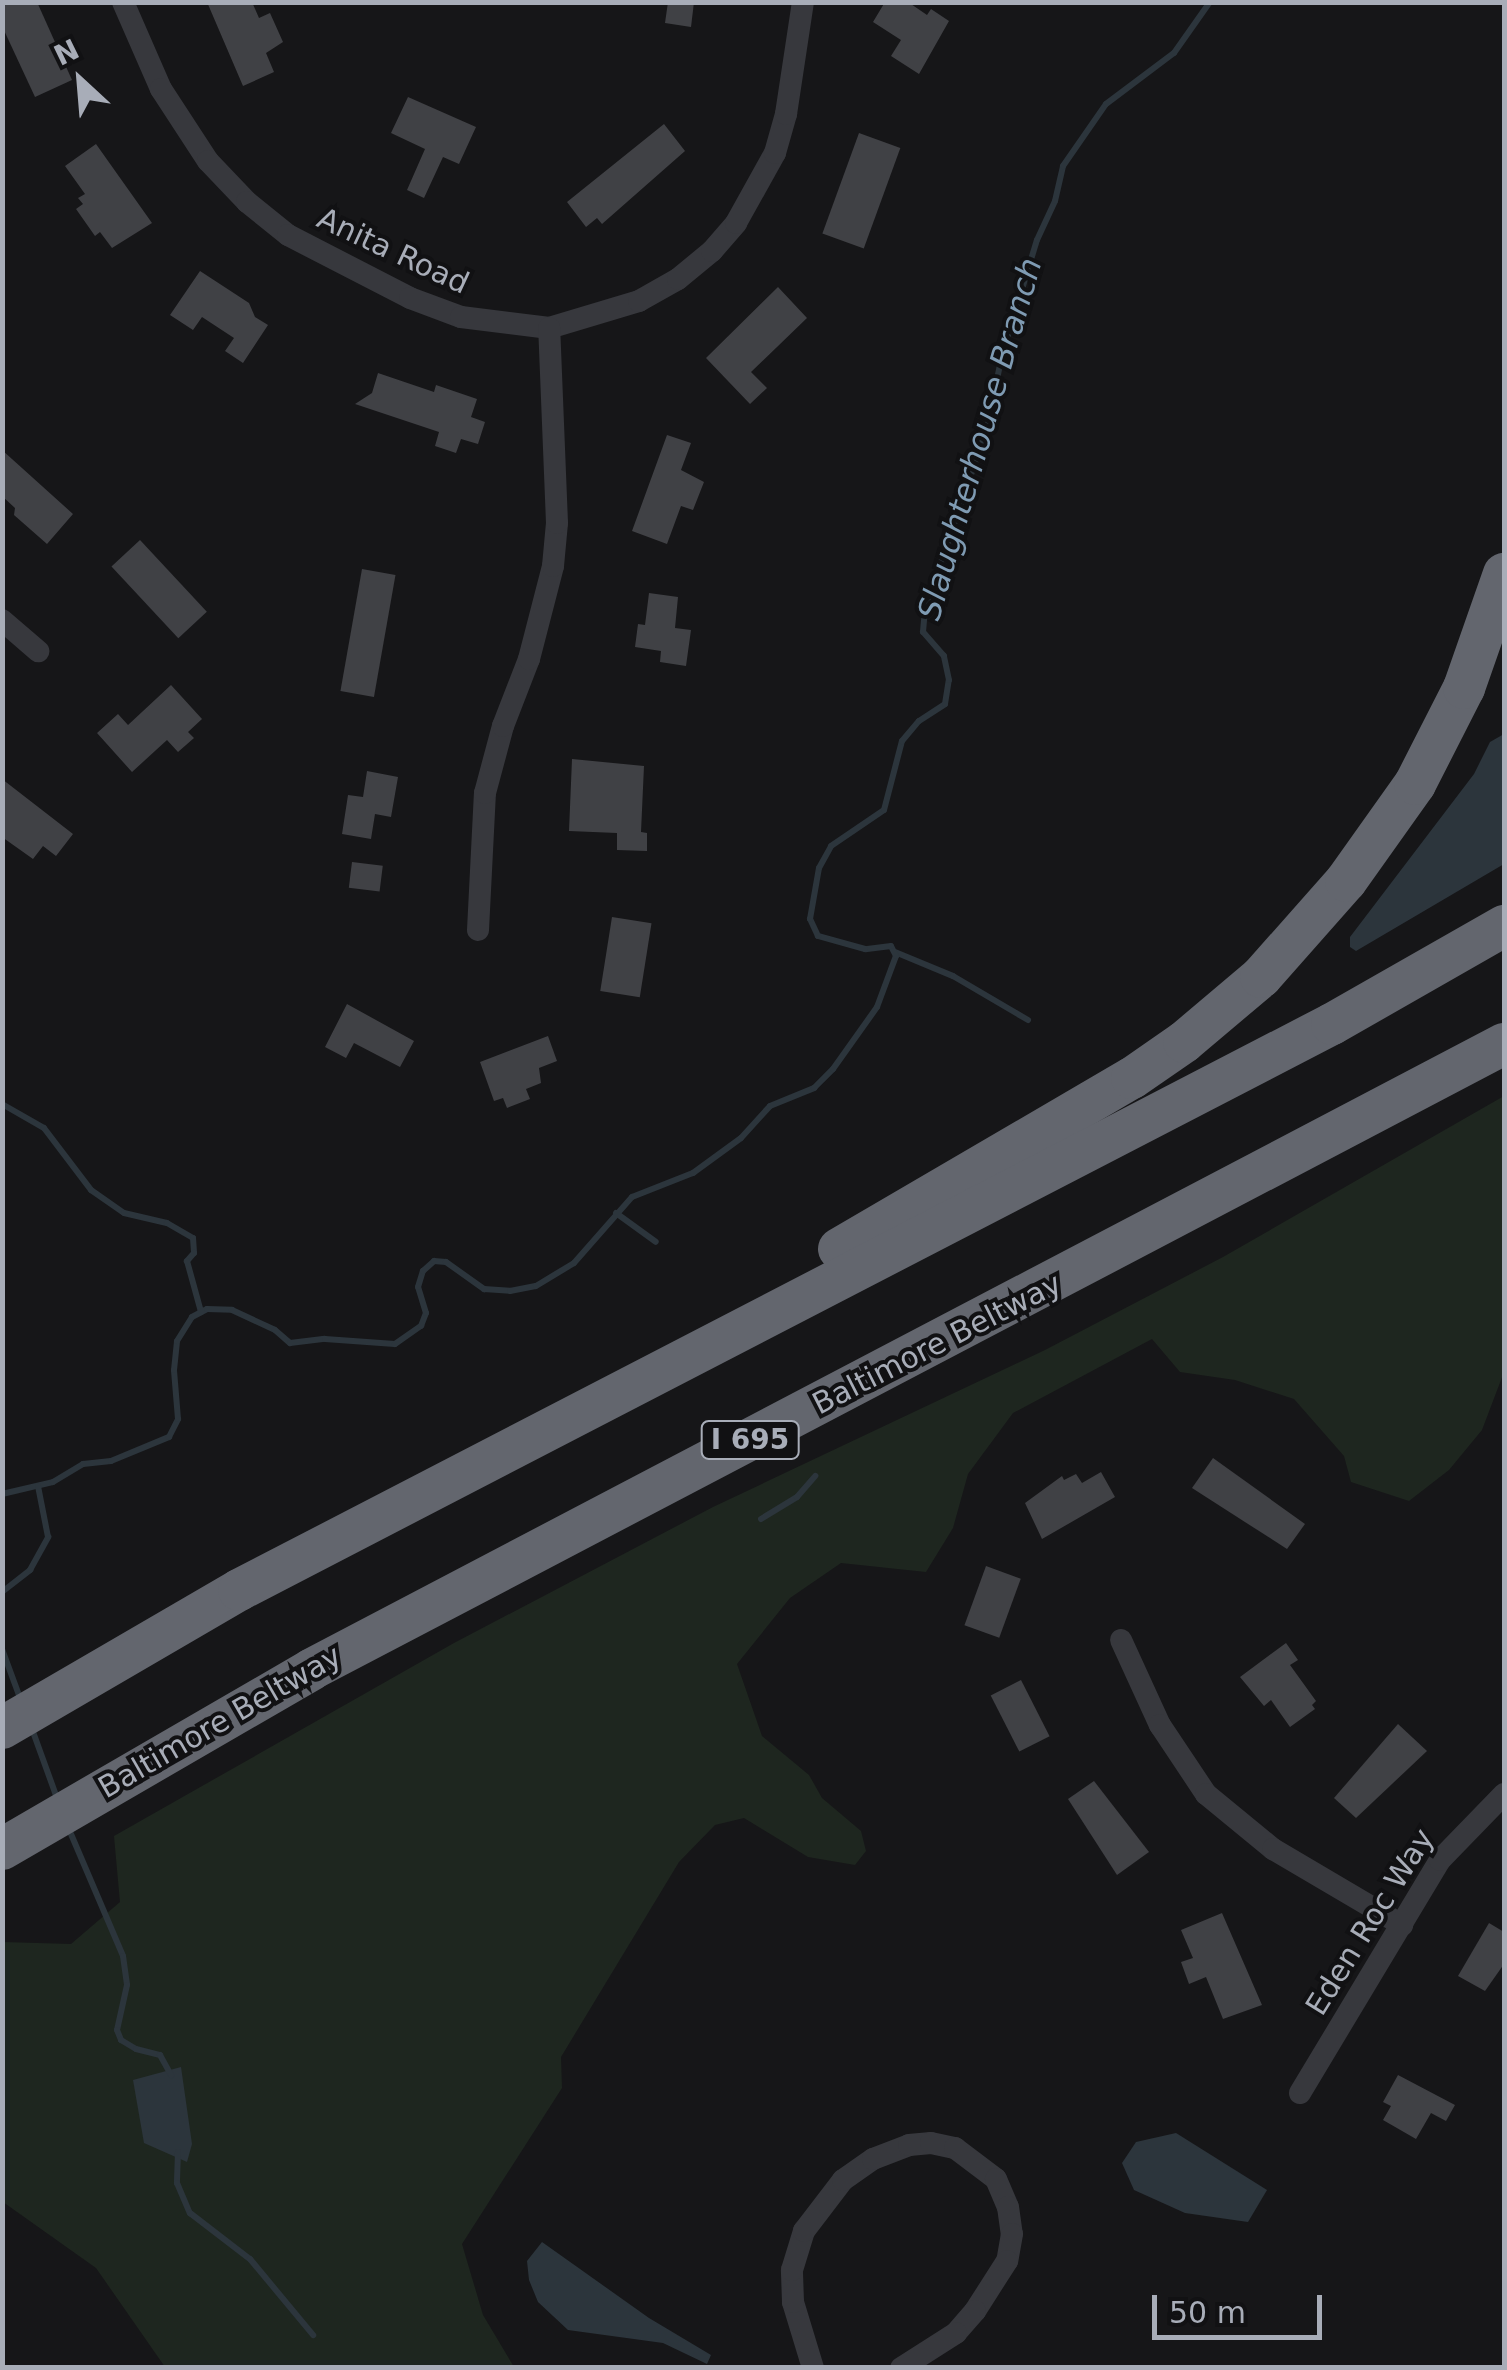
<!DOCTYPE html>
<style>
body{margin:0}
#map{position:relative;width:1507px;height:2370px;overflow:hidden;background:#161618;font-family:"DejaVu Sans",sans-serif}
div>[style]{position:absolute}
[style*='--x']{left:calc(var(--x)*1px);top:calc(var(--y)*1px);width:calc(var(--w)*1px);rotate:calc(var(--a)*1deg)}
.green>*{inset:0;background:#1e261f}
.water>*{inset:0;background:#2c353c}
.stream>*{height:6px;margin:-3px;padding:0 3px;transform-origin:3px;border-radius:3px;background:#2c353c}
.building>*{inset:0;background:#404145;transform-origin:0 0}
.street>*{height:22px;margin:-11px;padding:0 11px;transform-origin:11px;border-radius:11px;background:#37383d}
.highway>*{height:42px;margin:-21px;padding:0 21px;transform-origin:21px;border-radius:21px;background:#63666e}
span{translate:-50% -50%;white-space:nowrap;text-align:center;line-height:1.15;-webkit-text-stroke:8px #111113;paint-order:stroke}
.shield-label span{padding:2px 8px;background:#111113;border:2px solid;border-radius:8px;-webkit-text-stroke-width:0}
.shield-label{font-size:28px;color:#a8adb8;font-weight:700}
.street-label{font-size:30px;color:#a8adb8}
.water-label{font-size:32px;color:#7f9bb3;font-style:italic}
.frame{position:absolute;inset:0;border:5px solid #a8adb8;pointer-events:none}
.north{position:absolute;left:30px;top:30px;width:100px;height:100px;-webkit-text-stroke:8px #111113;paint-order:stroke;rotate:334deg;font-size:28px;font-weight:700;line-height:40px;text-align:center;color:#a8adb8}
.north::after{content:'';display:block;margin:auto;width:35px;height:45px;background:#a8adb8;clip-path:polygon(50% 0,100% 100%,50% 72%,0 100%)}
.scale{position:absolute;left:1152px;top:2295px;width:170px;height:45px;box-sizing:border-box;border:5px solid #a8adb8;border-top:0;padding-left:12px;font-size:30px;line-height:35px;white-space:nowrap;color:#a8adb8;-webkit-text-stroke:8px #111113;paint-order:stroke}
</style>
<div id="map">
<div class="green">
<i style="clip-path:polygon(1504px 1096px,1504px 1372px,1482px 1430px,1449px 1470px,1409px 1501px,1351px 1482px,1344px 1456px,1294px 1399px,1235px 1380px,1180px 1372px,1152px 1339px,1013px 1413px,968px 1474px,953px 1528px,926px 1572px,841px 1563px,790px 1598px,737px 1664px,762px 1736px,809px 1775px,822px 1798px,861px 1831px,866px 1851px,855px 1865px,808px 1857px,744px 1818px,715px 1825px,679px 1862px,561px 2057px,562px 2088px,462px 2244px,483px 2315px,514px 2367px,165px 2367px,96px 2268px,3px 2202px,3px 1942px,71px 1944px,120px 1902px,114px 1836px,454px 1643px,713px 1507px,1045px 1350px,1223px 1257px)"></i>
</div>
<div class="water">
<i style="clip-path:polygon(1504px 734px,1504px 864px,1356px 951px,1350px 947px,1350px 937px,1474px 774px,1490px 742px)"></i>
<i style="clip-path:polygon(181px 2067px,192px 2144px,187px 2162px,144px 2143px,133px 2080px)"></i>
<i style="clip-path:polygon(1176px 2133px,1267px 2190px,1248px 2222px,1185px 2213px,1134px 2190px,1122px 2163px,1136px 2142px)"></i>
<i style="clip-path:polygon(542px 2242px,649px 2318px,711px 2355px,707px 2364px,663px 2343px,568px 2330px,538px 2302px,529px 2280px,527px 2261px)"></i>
</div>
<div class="stream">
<i style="--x:895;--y:952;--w:63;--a:22.5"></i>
<i style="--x:953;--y:976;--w:87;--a:30.4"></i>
<i style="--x:2;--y:1104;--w:48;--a:29.7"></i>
<i style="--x:44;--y:1128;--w:78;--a:52.8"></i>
<i style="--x:91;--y:1190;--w:40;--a:34.9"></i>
<i style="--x:124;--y:1213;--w:44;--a:13.1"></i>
<i style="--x:167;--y:1223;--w:30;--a:30"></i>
<i style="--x:193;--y:1238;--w:15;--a:86"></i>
<i style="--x:194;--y:1253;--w:11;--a:131"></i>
<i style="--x:187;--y:1261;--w:53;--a:74.6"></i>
<i style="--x:616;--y:1213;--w:49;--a:35.9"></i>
<i style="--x:2;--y:1494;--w:52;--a:-13.2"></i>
<i style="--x:53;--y:1482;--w:35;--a:-31"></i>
<i style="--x:83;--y:1464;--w:28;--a:-6"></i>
<i style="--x:111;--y:1461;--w:63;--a:-22.5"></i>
<i style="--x:169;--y:1437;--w:20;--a:-63"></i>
<i style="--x:178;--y:1419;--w:49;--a:-94.7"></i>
<i style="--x:174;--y:1370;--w:29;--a:-84"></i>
<i style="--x:177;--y:1341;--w:28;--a:-58"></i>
<i style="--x:192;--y:1317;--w:17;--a:-28"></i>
<i style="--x:207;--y:1309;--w:25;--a:2"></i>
<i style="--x:232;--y:1310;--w:47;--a:24.9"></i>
<i style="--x:275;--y:1330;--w:20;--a:41"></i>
<i style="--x:290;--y:1343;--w:35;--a:-7"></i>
<i style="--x:325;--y:1339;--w:70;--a:4.1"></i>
<i style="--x:395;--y:1344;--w:32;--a:-35"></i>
<i style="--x:421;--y:1326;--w:14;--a:-69"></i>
<i style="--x:426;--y:1313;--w:27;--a:-107"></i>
<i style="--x:418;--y:1287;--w:17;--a:-73"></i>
<i style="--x:423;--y:1271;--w:15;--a:-42"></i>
<i style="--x:434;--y:1261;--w:12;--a:5"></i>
<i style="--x:446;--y:1262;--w:47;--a:35.4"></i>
<i style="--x:484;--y:1289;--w:26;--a:4"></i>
<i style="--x:510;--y:1291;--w:26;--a:-11"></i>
<i style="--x:536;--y:1286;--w:44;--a:-31.2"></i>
<i style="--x:574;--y:1263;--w:88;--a:-48.7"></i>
<i style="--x:632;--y:1197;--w:66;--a:-21.5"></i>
<i style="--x:693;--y:1173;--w:59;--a:-36.1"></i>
<i style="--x:741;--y:1138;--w:43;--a:-47.8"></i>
<i style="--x:770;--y:1106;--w:48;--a:-22.2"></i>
<i style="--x:814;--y:1088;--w:27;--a:-45"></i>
<i style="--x:833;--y:1069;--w:76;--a:-54.6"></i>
<i style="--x:877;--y:1007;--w:54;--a:-69.6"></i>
<i style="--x:896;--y:956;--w:11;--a:-117"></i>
<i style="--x:891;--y:946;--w:26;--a:173"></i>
<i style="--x:865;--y:949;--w:49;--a:-164.5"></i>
<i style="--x:818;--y:936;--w:19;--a:-115"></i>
<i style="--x:810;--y:919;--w:52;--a:-80"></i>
<i style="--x:819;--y:868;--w:25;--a:-61"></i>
<i style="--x:831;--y:846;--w:64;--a:-34.2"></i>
<i style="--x:884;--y:810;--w:71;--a:-75.4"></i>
<i style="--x:902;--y:741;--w:26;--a:-50"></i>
<i style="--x:919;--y:721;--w:31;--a:-33"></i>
<i style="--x:945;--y:704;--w:24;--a:-81"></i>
<i style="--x:949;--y:680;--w:25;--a:-102"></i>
<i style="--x:944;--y:656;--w:32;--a:-131"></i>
<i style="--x:923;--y:632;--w:23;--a:-85"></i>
<i style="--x:925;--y:609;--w:191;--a:-71.1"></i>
<i style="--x:987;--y:428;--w:75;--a:-78.4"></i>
<i style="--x:1002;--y:355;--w:120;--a:-73.1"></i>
<i style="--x:1037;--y:240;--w:43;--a:-65.2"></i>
<i style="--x:1055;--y:201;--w:36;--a:-77"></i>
<i style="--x:1063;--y:166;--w:75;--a:-55.3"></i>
<i style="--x:1106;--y:104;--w:85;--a:-36.9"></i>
<i style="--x:1174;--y:53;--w:62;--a:-54.8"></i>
<i style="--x:761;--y:1519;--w:42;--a:-31.4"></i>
<i style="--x:797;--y:1497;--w:28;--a:-49"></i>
<i style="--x:2;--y:1592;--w:36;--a:-38"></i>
<i style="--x:30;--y:1570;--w:38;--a:-61"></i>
<i style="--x:48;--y:1537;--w:52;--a:-101.1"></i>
<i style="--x:2;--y:1649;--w:52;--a:69.8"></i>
<i style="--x:32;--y:1729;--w:77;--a:70.1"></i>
<i style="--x:68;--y:1827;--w:140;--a:66.9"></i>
<i style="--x:123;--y:1956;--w:29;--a:82"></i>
<i style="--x:127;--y:1985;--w:46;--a:102.5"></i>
<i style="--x:117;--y:2030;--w:11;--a:68"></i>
<i style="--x:121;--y:2040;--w:17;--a:31"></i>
<i style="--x:136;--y:2049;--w:25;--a:14"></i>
<i style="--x:160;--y:2055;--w:23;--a:61"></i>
<i style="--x:178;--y:2152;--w:31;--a:92"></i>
<i style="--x:177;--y:2183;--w:33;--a:67"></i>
<i style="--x:190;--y:2213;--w:76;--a:37.5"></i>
<i style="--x:250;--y:2259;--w:99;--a:50.3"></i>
</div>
<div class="building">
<i style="clip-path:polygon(2px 2px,37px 2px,72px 80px,35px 97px,2px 26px)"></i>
<i style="clip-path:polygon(207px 2px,252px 2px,259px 18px,270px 13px,283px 42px,266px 53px,274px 72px,243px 86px)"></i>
<i style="clip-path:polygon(668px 2px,694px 2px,691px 27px,665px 23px)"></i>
<i style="clip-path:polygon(885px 2px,908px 2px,927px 15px,931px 9px,949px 21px,919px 74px,891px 56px,901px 40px,873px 22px)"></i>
<i style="clip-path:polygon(408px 97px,476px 127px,459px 164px,443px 157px,424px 198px,407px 190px,425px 149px,391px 133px)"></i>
<i style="clip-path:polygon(664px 124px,685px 151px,602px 224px,597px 218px,586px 227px,567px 202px)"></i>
<i style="left:859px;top:133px;width:44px;height:107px;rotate:20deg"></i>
<i style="clip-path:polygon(96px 144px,152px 223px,112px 248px,100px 232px,95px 236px,76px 209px,83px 204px,78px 198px,85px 194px,65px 166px)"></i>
<i style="clip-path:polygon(200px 271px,249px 303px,255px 317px,268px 325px,243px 363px,225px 351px,234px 338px,202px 317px,193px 330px,170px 315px)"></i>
<i style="clip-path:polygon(778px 287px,807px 318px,751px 372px,767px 388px,750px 404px,706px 358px)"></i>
<i style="clip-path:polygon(378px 373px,434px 392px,436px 385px,477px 399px,471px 417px,485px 422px,478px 444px,461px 439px,456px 453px,435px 446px,439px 432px,355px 404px,372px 393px)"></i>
<i style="clip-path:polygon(667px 435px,691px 443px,681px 470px,704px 482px,693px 510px,681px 506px,667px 544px,632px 531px)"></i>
<i style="clip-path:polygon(2px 450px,73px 514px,47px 544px,14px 515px,15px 508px,2px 496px)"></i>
<i style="left:140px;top:540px;width:98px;height:39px;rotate:47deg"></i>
<i style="left:362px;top:569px;width:34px;height:124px;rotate:10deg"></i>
<i style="clip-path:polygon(649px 593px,678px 597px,675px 628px,691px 630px,686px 666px,660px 662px,661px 651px,635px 647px,638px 624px,645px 625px)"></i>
<i style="clip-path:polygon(171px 685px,202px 719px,188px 732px,194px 738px,178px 752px,167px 740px,132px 772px,97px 733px,118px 714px,128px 725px)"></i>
<i style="clip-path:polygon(572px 759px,644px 766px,641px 832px,647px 833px,647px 851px,617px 850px,617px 833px,569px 831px)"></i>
<i style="clip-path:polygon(367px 771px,398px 777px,391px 817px,375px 814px,371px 839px,342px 834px,348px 795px,363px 797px)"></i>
<i style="clip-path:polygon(2px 779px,73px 834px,56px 856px,43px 846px,33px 859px,2px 837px)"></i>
<i style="left:352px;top:862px;width:31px;height:26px;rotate:7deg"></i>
<i style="left:612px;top:917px;width:40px;height:75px;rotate:9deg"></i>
<i style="clip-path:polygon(347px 1004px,414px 1041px,400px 1067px,354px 1043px,346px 1058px,325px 1047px)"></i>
<i style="clip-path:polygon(548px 1036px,557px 1061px,539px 1068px,541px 1083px,526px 1089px,530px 1099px,507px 1108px,503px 1098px,494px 1101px,480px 1062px)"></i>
<i style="clip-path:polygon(1213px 1458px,1305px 1524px,1287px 1549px,1192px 1488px)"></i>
<i style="clip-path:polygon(1101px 1472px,1115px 1497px,1042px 1539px,1025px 1503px,1062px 1476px,1064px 1480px,1076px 1474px,1082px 1483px)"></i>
<i style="left:986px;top:1566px;width:37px;height:63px;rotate:20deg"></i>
<i style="clip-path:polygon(1286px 1643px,1298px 1660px,1290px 1665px,1316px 1701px,1312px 1705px,1315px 1709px,1290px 1727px,1271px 1700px,1264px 1706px,1240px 1677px)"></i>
<i style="left:1021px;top:1680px;width:63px;height:34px;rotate:63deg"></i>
<i style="clip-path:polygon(1398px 1724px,1427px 1751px,1356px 1818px,1334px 1798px)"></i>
<i style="clip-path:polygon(1094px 1781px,1149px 1852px,1117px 1875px,1068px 1799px)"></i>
<i style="clip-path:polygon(1222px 1913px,1262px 2005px,1223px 2019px,1206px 1977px,1189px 1984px,1181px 1962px,1193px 1958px,1181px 1930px)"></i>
<i style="clip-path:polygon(1489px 1923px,1504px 1932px,1504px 1964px,1485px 1991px,1458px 1976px)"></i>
<i style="clip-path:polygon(1398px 2075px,1455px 2105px,1446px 2121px,1431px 2113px,1416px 2139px,1383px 2120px,1391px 2106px,1383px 2102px)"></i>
</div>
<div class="street">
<i style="--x:123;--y:2;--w:95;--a:66.4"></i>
<i style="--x:161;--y:89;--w:86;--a:56.9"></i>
<i style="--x:208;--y:161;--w:57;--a:46.4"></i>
<i style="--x:247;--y:202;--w:53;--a:38.8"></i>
<i style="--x:288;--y:235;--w:137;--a:27.3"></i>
<i style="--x:410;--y:298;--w:54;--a:20.4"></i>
<i style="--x:461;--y:317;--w:89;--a:7.1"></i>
<i style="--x:549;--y:328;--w:94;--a:-16.7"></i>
<i style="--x:639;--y:301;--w:45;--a:-29.4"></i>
<i style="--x:678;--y:279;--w:44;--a:-39.5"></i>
<i style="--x:712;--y:251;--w:37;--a:-49"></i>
<i style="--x:736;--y:223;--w:80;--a:-60.9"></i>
<i style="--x:775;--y:153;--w:41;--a:-74.2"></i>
<i style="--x:786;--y:114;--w:113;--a:-81.4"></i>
<i style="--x:2;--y:620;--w:48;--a:40.7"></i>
<i style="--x:478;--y:930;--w:137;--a:-87.1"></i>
<i style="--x:485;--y:793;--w:69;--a:-75"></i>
<i style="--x:503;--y:726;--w:72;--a:-68.8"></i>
<i style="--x:529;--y:659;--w:96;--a:-75.5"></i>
<i style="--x:553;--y:566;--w:43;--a:-84.7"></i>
<i style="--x:557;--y:523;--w:195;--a:-92.3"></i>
<i style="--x:1121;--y:1640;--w:94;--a:65.4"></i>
<i style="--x:1160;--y:1725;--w:83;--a:56.3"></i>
<i style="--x:1206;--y:1794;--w:87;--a:39.4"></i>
<i style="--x:1273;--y:1849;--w:150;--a:30.5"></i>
<i style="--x:1300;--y:2093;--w:272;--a:-59"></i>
<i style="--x:1440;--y:1860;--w:92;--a:-45.9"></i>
<i style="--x:813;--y:2368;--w:69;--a:-106.9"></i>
<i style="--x:793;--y:2302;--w:32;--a:-92"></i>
<i style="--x:792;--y:2270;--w:41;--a:-72.9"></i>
<i style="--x:804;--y:2231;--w:64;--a:-52.6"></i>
<i style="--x:843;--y:2180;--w:37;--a:-35"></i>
<i style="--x:873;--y:2159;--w:39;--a:-21"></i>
<i style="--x:909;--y:2145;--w:22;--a:-5"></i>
<i style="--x:931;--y:2143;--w:25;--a:12"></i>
<i style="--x:955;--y:2148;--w:51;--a:37.1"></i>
<i style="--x:996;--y:2179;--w:30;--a:67"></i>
<i style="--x:1008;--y:2207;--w:27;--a:82"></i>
<i style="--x:1012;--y:2234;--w:27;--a:100"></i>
<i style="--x:1007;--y:2261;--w:59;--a:122.6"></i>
<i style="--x:975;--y:2311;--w:29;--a:131"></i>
<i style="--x:956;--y:2333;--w:65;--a:147.5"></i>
</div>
<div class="highway">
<i style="--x:839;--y:1249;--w:339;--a:-30.3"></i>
<i style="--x:1132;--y:1078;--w:63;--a:-34.7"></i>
<i style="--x:1184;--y:1042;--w:101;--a:-40.2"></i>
<i style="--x:1261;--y:977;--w:128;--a:-48.5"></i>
<i style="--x:1346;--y:881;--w:119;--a:-54.6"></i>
<i style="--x:1415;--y:784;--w:108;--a:-63"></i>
<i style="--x:1464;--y:688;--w:121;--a:-70.7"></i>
<i style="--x:2;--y:1728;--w:274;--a:-30.2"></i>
<i style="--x:239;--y:1590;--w:1231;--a:-27.38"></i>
<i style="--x:1332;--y:1024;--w:198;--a:-29.7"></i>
<i style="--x:2;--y:1849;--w:358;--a:-30.1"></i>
<i style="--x:312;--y:1669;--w:1346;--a:-27.67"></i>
</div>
<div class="shield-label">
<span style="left:750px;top:1440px">I 695</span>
</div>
<div class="street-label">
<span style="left:393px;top:251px;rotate:25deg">Anita Road</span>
<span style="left:937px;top:1344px;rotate:-27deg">Baltimore Beltway</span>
<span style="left:220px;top:1722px;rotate:-30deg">Baltimore Beltway</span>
<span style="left:1370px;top:1922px;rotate:-58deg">Eden Roc Way</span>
</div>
<div class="water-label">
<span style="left:980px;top:439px;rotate:-74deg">Slaughterhouse Branch</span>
</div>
<div class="frame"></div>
<div class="north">N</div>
<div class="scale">50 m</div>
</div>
